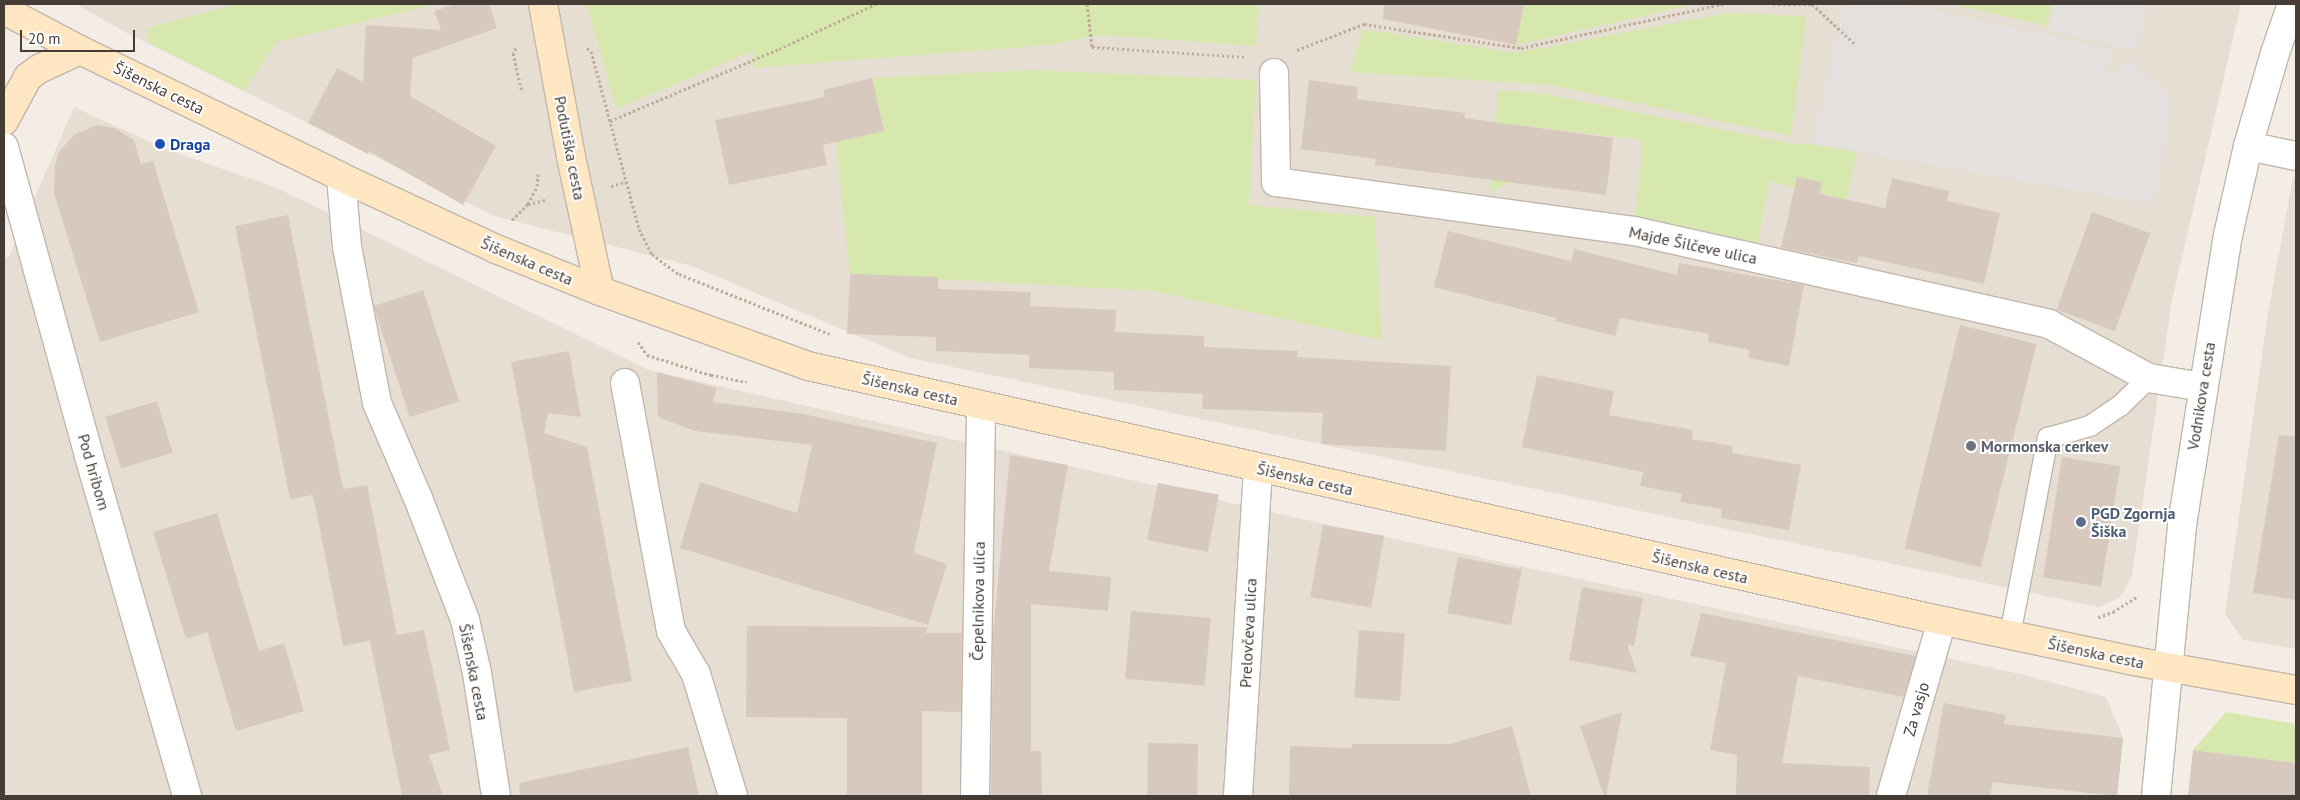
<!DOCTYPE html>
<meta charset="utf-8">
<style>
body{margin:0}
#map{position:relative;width:2300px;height:800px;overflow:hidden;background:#f3ede5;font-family:"PT Sans",sans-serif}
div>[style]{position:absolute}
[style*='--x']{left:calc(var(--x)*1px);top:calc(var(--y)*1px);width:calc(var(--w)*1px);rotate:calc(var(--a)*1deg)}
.residential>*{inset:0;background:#e7ded3}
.green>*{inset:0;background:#d6e8ad}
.parking>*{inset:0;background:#e3e0de}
.building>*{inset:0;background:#d7c9be;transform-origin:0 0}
.path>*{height:3px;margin-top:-1.5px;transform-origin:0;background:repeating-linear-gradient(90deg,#c0ac99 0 2.5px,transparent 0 5px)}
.roads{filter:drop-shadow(1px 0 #c1b6ab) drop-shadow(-1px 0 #c1b6ab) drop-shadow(0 1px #c1b6ab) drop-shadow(0 -1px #c1b6ab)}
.service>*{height:20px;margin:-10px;padding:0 10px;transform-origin:10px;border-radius:10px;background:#fff}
.minor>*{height:28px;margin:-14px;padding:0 14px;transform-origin:14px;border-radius:14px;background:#fff}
.tertiary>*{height:28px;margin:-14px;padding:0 14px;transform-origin:14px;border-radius:14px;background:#fff}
.secondary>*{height:28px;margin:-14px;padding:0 14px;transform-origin:14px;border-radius:14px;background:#ffe7c3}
.dots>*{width:14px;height:14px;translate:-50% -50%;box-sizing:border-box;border:2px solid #fff;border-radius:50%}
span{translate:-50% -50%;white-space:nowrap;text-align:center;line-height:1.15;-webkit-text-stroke:4px #fff;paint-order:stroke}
.street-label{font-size:16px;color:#453c35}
.transit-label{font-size:16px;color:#164399;font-weight:700}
.left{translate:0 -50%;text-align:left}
.worship-label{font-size:16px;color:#5b616d;font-weight:700}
.service-label{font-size:16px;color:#4e5e75;font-weight:700}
.frame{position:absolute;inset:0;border:5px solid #453c35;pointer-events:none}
.scale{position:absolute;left:20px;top:30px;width:115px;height:22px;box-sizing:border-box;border:2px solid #453c35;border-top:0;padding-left:6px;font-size:15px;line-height:18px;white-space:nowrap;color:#453c35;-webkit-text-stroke:4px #fff;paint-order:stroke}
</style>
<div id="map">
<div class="residential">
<i style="clip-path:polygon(76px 4px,2241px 4px,2172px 300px,2132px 575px,2124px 592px,2117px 599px,2099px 607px,910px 358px,692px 266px,494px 216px,127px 33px)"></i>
<i style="clip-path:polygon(74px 107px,163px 148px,275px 187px,649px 370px,1302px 519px,2025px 675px,2106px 697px,2123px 738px,2117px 796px,4px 796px,4px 258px,9px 257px)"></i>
<i style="clip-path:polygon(2293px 177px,2296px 177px,2296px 649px,2243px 640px,2225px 614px,2268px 313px)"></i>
</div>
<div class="green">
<i style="clip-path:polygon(238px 4px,437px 4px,277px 42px,244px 91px,149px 43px,147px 28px)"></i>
<i style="clip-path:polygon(587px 4px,1259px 4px,1256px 46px,1100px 35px,1049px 45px,753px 68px,753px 51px,616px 109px)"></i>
<i style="clip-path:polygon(1524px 4px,1695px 4px,1516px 45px)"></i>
<i style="clip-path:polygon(1951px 4px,2052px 4px,2047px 26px)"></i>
<i style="clip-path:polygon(1727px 13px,1806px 16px,1791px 136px,1551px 85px,1350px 72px,1363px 29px,1516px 53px)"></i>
<i style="clip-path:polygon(1031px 70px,1256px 80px,1249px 205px,1375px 217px,1382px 340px,1152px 291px,850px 274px,836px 142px,884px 131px,872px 78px)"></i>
<i style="clip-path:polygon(1498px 90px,1545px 94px,1794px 144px,1813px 144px,1857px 152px,1846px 200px,1769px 181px,1758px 242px,1635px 219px,1641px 164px,1641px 140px,1517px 125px,1510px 183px,1490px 191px)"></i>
<i style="clip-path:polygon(2226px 712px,2296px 724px,2296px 763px,2193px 750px)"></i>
</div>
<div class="parking">
<i style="clip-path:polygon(1844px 4px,1906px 4px,2110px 49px,2107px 74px,2114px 76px,2130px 60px,2172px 99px,2154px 204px,1813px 144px)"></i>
<i style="clip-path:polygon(2054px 4px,2147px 4px,2137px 50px,2049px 30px)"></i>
</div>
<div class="building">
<i style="clip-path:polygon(456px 4px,489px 4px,497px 28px,413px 58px,410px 96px,496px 146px,463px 205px,369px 151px,368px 154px,308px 123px,337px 68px,363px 82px,366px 25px,441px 30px,434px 11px)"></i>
<i style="clip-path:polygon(1384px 4px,1524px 4px,1516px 45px,1383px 19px)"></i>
<i style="clip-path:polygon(872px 78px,884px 131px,823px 145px,827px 165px,729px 185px,715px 120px,825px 97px,823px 90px)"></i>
<i style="clip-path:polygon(1309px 80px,1358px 87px,1357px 99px,1465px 113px,1464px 118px,1613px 138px,1606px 195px,1375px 165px,1376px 159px,1301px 149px)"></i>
<i style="clip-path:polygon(97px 125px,115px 128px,134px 140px,141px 164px,153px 161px,199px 312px,100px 342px,54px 193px,55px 165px,59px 152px,74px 135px)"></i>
<i style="clip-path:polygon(1797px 177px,1822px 182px,1820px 194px,1885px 208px,1892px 178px,1949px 191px,1947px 201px,2000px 213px,1984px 284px,1859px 256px,1857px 263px,1781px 248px)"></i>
<i style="left:2092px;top:212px;width:62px;height:104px;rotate:20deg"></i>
<i style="clip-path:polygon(288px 215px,343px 489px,367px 485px,397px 635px,424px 630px,450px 750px,429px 755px,443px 796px,402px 796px,370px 641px,343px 646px,313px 495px,290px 499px,235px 226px)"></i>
<i style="clip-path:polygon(1448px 231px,1571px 261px,1574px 249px,1677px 275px,1679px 263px,1804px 285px,1789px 366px,1748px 358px,1750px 350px,1708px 342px,1709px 334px,1620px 318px,1615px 336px,1555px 321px,1556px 318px,1434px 287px)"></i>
<i style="clip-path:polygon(850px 274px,938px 277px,938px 289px,1031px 292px,1030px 306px,1116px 310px,1115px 332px,1204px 336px,1204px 347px,1298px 351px,1297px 357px,1451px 366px,1446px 451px,1321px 444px,1323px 413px,1202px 409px,1203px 394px,1114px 390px,1114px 372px,1029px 368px,1029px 355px,936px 351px,936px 337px,847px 334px)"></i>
<i style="left:423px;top:290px;width:117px;height:52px;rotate:72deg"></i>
<i style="left:1960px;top:325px;width:79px;height:230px;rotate:14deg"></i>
<i style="clip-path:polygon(569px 351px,581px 417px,548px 413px,544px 433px,587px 447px,632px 681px,574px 692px,511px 362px)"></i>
<i style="clip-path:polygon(657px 372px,717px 388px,713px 402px,803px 414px,937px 443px,914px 553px,947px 564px,928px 625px,680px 548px,700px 482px,797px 513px,812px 445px,695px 431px,658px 417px)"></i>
<i style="clip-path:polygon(1537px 375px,1614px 391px,1609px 415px,1693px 430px,1692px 439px,1733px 446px,1732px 453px,1801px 465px,1789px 530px,1721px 518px,1722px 509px,1680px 502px,1682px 494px,1640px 486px,1643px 472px,1522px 447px)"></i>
<i style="left:157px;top:401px;width:54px;height:54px;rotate:73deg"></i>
<i style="clip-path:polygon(2279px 435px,2296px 437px,2296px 600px,2253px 593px)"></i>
<i style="clip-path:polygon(1010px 455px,1068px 465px,1049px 571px,1111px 577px,1108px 611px,1031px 604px,1031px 751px,1041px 751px,1042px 796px,991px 796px,993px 634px)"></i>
<i style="left:2062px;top:457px;width:59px;height:122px;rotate:9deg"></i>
<i style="left:1158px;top:483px;width:62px;height:58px;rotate:11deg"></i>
<i style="clip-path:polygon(217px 513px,259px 651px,284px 643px,304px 711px,236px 731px,207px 632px,186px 639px,153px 532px)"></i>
<i style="left:1323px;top:525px;width:62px;height:73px;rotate:10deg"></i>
<i style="left:1458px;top:557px;width:65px;height:57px;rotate:11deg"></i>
<i style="clip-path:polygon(1582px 587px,1643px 598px,1634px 646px,1627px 644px,1637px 673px,1569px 660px)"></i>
<i style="left:1131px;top:611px;width:80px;height:68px;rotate:5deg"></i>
<i style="clip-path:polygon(1701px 613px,1916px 656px,1904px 697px,1798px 676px,1782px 763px,1870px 767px,1869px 796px,1736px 796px,1737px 755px,1710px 750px,1726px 663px,1690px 656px)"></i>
<i style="clip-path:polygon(747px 626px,928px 627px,926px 633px,962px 633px,961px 712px,922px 711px,922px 796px,847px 796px,847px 718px,746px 717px)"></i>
<i style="left:1359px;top:630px;width:46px;height:68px;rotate:4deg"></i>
<i style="clip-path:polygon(1944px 703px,2006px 715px,2004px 724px,2123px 738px,2117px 796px,1993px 782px,1990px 796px,1927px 796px)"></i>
<i style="clip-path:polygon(1622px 712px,1606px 796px,1604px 796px,1580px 726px)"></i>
<i style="clip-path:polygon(1512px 726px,1531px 796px,1289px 796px,1290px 746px,1352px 748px,1352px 744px,1450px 744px)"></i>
<i style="left:1148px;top:743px;width:50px;height:53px;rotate:1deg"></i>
<i style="clip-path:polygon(688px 747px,699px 796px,520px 796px,519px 783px)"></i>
<i style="clip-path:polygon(2193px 750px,2296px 763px,2296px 796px,2188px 796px)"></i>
</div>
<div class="path">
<i style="--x:1087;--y:4;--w:43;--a:83.4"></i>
<i style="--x:1092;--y:47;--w:153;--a:3.7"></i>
<i style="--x:1773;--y:4;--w:39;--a:0"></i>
<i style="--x:1812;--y:4;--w:60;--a:43"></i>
<i style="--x:516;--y:48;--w:6;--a:121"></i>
<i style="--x:513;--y:53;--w:40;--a:77"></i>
<i style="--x:587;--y:48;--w:5;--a:37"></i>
<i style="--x:591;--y:51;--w:184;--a:74.9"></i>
<i style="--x:639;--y:229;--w:28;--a:63"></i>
<i style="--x:652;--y:254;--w:34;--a:37"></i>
<i style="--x:679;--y:274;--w:162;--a:21.7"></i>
<i style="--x:1297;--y:50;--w:72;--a:-21.2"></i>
<i style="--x:1364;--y:24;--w:159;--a:8.7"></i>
<i style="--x:1521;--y:48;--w:207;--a:-12.3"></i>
<i style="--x:610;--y:121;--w:184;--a:-23.1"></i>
<i style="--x:779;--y:49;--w:107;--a:-24.9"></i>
<i style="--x:611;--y:186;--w:16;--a:-15"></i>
<i style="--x:528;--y:204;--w:20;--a:-63"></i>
<i style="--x:537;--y:186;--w:12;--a:-85"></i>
<i style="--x:512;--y:220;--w:23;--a:-45"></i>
<i style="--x:528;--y:204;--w:18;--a:-13"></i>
<i style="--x:638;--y:342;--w:16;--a:55"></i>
<i style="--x:647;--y:355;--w:67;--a:17.4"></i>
<i style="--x:711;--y:375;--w:36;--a:11"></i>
<i style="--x:2098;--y:617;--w:16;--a:-18"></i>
<i style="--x:2113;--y:612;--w:30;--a:-33"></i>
</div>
<div class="roads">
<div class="service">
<i style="--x:2010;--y:635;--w:201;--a:-79.1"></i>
<i style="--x:2048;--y:438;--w:44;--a:-15.9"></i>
<i style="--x:2090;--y:426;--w:36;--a:-34"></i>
<i style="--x:2120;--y:406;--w:40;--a:-44"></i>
</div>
<div class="minor">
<i style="--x:1274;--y:73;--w:109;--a:88.9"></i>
<i style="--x:1276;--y:182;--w:361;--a:7.8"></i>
<i style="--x:1634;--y:231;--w:425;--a:12.6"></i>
<i style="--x:2049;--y:324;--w:114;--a:28.4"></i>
<i style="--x:2149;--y:378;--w:54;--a:9.6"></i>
<i style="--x:2248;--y:146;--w:49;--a:11.8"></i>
<i style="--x:4;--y:147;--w:320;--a:74.6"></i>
<i style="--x:89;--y:456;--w:354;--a:73.9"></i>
<i style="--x:341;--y:177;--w:70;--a:85.1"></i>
<i style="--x:347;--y:247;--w:159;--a:79.1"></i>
<i style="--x:377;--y:403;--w:103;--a:66.7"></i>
<i style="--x:418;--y:498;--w:131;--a:68.9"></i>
<i style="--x:465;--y:620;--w:54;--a:77.2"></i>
<i style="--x:477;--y:673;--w:124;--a:81.2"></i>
<i style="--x:625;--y:383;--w:252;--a:79.5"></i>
<i style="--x:671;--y:631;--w:50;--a:59.8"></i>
<i style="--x:696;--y:674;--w:127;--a:73.1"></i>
<i style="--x:975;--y:796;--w:390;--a:-89.1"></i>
<i style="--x:1238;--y:796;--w:328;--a:-86.5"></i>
<i style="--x:1891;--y:796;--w:182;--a:-73.8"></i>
</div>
<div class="tertiary">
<i style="--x:2156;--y:796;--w:272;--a:-84.5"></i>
<i style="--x:2182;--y:525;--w:294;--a:-81"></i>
<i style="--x:2228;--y:235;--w:91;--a:-77.3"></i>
<i style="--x:2248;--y:146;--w:97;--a:-73.8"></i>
<i style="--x:2275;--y:53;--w:52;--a:-70.9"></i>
</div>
<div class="secondary">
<i style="--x:543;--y:4;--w:156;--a:79.6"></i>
<i style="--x:571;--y:157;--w:137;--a:77.8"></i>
<i style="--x:4;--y:10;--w:86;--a:27.8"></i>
<i style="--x:80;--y:50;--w:290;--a:25.9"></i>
<i style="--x:341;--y:177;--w:171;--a:24.9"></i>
<i style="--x:496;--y:249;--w:112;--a:22"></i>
<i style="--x:600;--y:291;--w:221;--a:19.8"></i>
<i style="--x:808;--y:366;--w:1145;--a:12.66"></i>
<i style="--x:1925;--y:617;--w:213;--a:11.9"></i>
<i style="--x:2133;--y:661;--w:166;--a:10.1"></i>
<i style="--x:4;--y:121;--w:50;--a:-61.4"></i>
<i style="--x:28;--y:77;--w:14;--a:-36"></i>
<i style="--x:39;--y:69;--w:45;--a:-24.9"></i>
</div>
</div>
<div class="dots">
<i style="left:160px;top:144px;background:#1a4fb4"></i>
<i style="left:1971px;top:446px;background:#6b7280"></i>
<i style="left:2081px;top:522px;background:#5c6f8a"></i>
</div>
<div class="street-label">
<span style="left:159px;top:88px;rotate:26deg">Šišenska cesta</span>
<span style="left:570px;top:148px;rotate:79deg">Podutiška cesta</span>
<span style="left:1693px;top:245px;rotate:12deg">Majde Šilčeve ulica</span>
<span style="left:527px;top:261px;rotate:23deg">Šišenska cesta</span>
<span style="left:910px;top:389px;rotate:13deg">Šišenska cesta</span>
<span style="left:2201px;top:396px;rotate:-81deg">Vodnikova cesta</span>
<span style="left:94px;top:472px;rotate:74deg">Pod hribom</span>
<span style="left:1305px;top:479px;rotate:13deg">Šišenska cesta</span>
<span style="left:1700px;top:567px;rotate:13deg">Šišenska cesta</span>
<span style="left:978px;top:601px;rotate:-89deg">Čepelnikova ulica</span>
<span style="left:1248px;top:633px;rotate:-87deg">Prelovčeva ulica</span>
<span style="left:2096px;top:653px;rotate:12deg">Šišenska cesta</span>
<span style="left:474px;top:672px;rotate:79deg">Šišenska cesta</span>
<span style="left:1916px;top:709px;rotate:-74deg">Za vasjo</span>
</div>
<div class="transit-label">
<span class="left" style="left:170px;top:144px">Draga</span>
</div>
<div class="worship-label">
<span class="left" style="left:1981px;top:446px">Mormonska cerkev</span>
</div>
<div class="service-label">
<span class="left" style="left:2091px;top:522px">PGD Zgornja<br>Šiška</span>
</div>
<div class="frame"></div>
<div class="scale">20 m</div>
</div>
